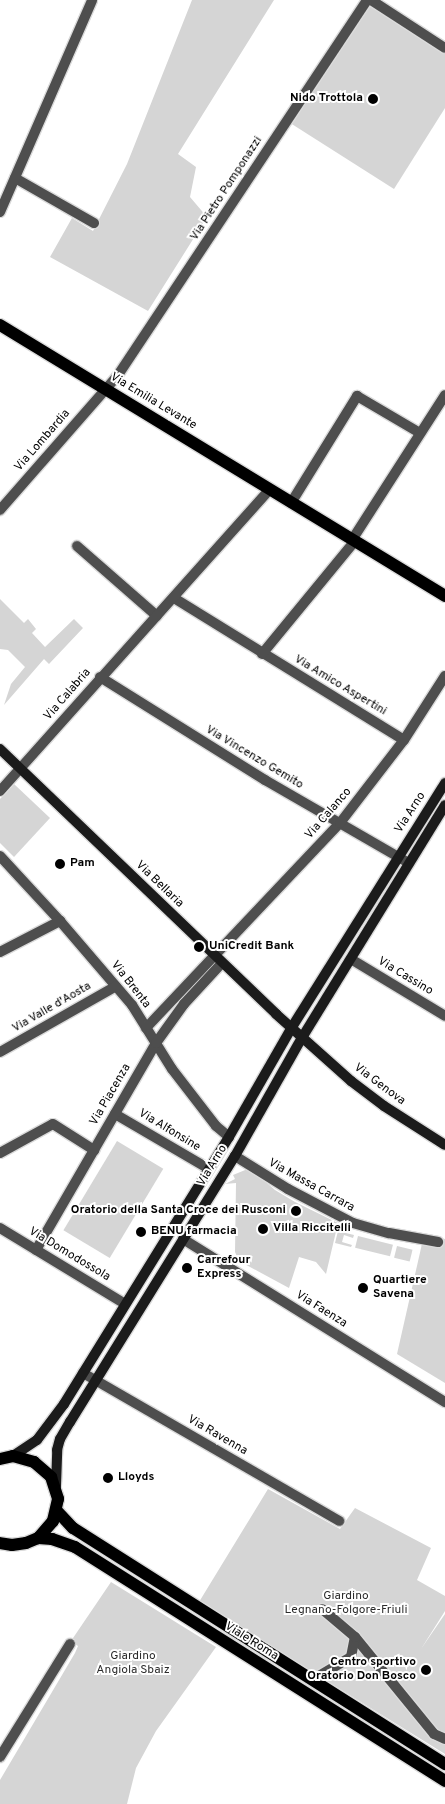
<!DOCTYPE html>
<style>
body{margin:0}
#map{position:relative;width:445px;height:1804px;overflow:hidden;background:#fff;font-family:Overpass,sans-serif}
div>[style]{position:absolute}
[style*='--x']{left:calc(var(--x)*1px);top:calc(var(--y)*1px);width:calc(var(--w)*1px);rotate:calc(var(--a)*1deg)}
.green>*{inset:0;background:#d5d5d5;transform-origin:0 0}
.roads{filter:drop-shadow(1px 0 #dbdbdb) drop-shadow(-1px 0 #dbdbdb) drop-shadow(0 1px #dbdbdb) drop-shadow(0 -1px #dbdbdb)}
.street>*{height:10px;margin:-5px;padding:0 5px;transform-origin:5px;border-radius:5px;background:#4e4e4e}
.secondary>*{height:10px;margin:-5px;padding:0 5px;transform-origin:5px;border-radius:5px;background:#1b1b1b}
.primary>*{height:12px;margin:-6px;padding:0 6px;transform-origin:6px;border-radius:6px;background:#000}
.dots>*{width:14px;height:14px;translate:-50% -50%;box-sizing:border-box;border:2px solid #fff;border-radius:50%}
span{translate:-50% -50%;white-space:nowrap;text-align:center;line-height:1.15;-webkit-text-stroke:4px #fff;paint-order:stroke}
.poi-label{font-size:12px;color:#000;font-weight:700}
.right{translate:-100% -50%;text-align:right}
.left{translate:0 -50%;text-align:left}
.street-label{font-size:12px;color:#000}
.park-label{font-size:12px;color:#2c2c2c}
</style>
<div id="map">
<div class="green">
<i style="clip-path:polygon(192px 0,274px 0,178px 154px,196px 167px,190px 197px,207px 217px,148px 311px,50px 257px,72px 218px,93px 231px,127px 164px)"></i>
<i style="clip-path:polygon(367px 0,445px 48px,445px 108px,394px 189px,287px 121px)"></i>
<i style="clip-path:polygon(0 599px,24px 623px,28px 619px,36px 629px,32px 633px,45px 647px,74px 619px,83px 628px,49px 664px,44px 659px,4px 705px,11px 684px,25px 667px,8px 650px,0 649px)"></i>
<i style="clip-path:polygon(14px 784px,50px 818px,14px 857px,0 843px,0 799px)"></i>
<i style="left:117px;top:1141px;width:54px;height:104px;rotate:31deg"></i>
<i style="clip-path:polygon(250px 1168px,275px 1190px,295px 1202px,338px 1223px,326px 1274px,316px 1262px,299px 1257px,289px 1288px,239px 1261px,235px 1252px,236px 1183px,225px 1184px,235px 1179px,233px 1175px)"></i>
<i style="clip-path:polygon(338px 1231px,354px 1235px,353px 1238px,344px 1235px,342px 1242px,352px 1245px,351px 1247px,335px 1243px)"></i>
<i style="clip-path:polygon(424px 1235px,445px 1239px,445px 1383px,397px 1354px)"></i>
<i style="left:358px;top:1236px;width:36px;height:12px;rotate:14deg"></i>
<i style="left:397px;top:1246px;width:16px;height:12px;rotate:14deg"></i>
<i style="clip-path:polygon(268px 1489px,340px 1529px,355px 1508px,431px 1548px,417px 1580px,445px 1596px,445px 1611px,421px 1649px,445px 1614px,445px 1754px,199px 1602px)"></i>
<i style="clip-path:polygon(111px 1582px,216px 1647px,156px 1731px,136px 1768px,127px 1804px,0 1804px,0 1780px,75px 1653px,78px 1646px,71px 1641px)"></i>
</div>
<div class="roads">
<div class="street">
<i style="--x:371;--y:0;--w:88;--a:33"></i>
<i style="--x:15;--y:178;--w:91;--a:29.7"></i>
<i style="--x:0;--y:212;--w:231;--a:-66.5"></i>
<i style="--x:291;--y:503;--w:126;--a:-58.3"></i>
<i style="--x:357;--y:396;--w:73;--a:30.4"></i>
<i style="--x:0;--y:510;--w:179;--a:-48.8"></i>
<i style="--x:118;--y:375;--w:450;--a:-56.4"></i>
<i style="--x:352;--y:540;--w:172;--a:-57.3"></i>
<i style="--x:77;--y:546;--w:106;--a:41.2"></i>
<i style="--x:174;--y:598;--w:270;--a:31.7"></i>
<i style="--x:262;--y:654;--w:145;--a:-50.6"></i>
<i style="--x:100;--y:677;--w:195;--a:32"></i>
<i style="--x:265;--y:780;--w:166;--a:30"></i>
<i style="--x:0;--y:791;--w:404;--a:-48.2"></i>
<i style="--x:0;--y:856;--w:88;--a:47.3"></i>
<i style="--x:60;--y:921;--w:111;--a:49.4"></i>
<i style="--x:132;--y:1005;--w:75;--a:58"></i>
<i style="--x:172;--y:1069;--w:72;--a:52.3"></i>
<i style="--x:216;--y:1126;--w:17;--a:40"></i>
<i style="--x:0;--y:952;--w:68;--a:-27.3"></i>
<i style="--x:351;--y:959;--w:110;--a:31.2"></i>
<i style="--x:146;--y:1028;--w:282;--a:-46.6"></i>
<i style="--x:340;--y:823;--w:105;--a:-52.4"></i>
<i style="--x:404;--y:740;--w:76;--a:-57.4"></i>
<i style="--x:0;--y:1052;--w:133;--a:-29.6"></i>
<i style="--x:115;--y:1114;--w:109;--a:30.3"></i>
<i style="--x:0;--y:1153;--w:60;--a:-28.7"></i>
<i style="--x:53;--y:1124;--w:49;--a:32.4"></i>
<i style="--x:235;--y:1156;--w:62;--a:31.9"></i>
<i style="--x:288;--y:1189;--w:73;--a:27.6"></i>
<i style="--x:353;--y:1223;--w:37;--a:16"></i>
<i style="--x:389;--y:1233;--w:50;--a:10.4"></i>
<i style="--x:0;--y:1228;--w:146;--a:31.3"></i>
<i style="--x:183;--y:1239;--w:309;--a:31.9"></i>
<i style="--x:36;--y:1250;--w:239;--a:-59.9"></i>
<i style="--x:156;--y:1043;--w:48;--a:-54.3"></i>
<i style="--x:184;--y:1004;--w:56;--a:-47.2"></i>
<i style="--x:83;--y:1373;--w:296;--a:30"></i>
<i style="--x:355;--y:1637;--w:125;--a:50.8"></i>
<i style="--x:434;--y:1734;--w:12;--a:24"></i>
<i style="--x:312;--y:1680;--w:45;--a:-30.5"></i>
<i style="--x:351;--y:1657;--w:20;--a:-79"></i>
<i style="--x:355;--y:1637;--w:43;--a:-139.7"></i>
<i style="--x:0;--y:1757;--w:133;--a:-58.2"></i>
</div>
<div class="secondary">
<i style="--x:0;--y:749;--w:383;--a:43.8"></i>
<i style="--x:276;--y:1014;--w:101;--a:41.8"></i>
<i style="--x:351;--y:1081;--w:41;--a:37.1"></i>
<i style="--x:384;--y:1106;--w:72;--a:32.6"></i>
<i style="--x:13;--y:1456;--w:29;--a:-34"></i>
<i style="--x:37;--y:1440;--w:45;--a:-53.1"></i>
<i style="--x:64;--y:1404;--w:314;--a:-58.3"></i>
<i style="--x:229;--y:1137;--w:127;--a:-60.2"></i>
<i style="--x:292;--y:1027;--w:288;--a:-57.9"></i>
<i style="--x:56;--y:1486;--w:36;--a:-88"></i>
<i style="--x:57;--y:1450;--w:11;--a:-75"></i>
<i style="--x:60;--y:1439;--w:20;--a:-60"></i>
<i style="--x:70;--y:1422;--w:313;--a:-58.2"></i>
<i style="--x:235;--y:1156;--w:138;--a:-60.5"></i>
<i style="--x:303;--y:1036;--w:271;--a:-58.4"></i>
</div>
<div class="primary">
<i style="--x:0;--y:325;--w:521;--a:31.34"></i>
<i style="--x:0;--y:1459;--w:13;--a:-13"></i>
<i style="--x:13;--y:1456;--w:22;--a:16"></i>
<i style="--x:34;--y:1462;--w:23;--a:41"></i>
<i style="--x:51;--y:1477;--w:23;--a:72"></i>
<i style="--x:58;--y:1499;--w:23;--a:103"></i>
<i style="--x:53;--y:1521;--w:23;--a:131"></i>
<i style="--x:38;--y:1538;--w:13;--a:157"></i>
<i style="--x:26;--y:1543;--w:14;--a:172"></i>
<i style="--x:12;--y:1545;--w:12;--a:-171"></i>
<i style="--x:57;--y:1511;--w:23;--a:47"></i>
<i style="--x:73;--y:1528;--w:441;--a:32.4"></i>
<i style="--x:38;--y:1538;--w:14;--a:4"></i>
<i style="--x:52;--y:1539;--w:24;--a:19"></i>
<i style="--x:75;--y:1547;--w:438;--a:32.3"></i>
</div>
</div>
<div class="dots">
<i style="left:373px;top:99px;background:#000"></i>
<i style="left:60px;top:864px;background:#000"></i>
<i style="left:199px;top:947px;background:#000"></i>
<i style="left:296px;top:1211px;background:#000"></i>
<i style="left:263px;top:1229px;background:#000"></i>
<i style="left:141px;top:1232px;background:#000"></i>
<i style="left:187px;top:1268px;background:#000"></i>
<i style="left:363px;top:1288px;background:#000"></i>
<i style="left:108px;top:1478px;background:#000"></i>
<i style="left:426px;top:1670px;background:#000"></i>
</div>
<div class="poi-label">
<span class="right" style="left:363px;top:99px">Nido Trottola</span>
<span class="left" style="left:70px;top:864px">Pam</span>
<span class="left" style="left:209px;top:947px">UniCredit Bank</span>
<span class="right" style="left:286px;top:1211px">Oratorio della Santa Croce dei Rusconi</span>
<span class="left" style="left:273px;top:1229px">Villa Riccitelli</span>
<span class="left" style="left:151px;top:1232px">BENU farmacia</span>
<span class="left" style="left:197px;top:1268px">Carrefour<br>Express</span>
<span class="left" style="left:373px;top:1288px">Quartiere<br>Savena</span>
<span class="left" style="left:118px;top:1478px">Lloyds</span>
<span class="right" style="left:416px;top:1670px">Centro sportivo<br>Oratorio Don Bosco</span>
</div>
<div class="street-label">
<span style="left:227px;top:189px;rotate:-57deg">Via Pietro Pomponazzi</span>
<span style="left:153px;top:402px;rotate:31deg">Via Emilia Levante</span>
<span style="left:43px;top:441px;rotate:-49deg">Via Lombardia</span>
<span style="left:340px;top:686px;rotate:31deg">Via Amico Aspertini</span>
<span style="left:68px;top:695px;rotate:-49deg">Via Calabria</span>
<span style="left:254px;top:758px;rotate:31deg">Via Vincenzo Gemito</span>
<span style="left:411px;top:813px;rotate:-57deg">Via Arno</span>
<span style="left:329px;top:814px;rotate:-49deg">Via Calanco</span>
<span style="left:159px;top:885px;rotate:44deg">Via Bellaria</span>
<span style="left:405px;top:977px;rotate:31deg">Via Cassino</span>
<span style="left:130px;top:985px;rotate:52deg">Via Brenta</span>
<span style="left:52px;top:1008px;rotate:-30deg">Via Valle d'Aosta</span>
<span style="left:379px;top:1085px;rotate:37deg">Via Genova</span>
<span style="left:111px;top:1095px;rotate:-60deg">Via Piacenza</span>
<span style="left:169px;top:1131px;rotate:31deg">Via Alfonsine</span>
<span style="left:213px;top:1166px;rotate:-59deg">Via Arno</span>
<span style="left:311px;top:1186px;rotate:29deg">Via Massa Carrara</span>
<span style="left:69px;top:1255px;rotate:31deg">Via Domodossola</span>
<span style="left:321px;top:1310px;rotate:32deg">Via Faenza</span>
<span style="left:217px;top:1436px;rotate:30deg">Via Ravenna</span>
<span style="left:251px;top:1642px;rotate:32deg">Viale Roma</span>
</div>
<div class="park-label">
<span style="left:346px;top:1604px">Giardino<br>Legnano-Folgore-Friuli</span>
<span style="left:133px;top:1664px">Giardino<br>Angiola Sbaiz</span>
</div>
</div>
